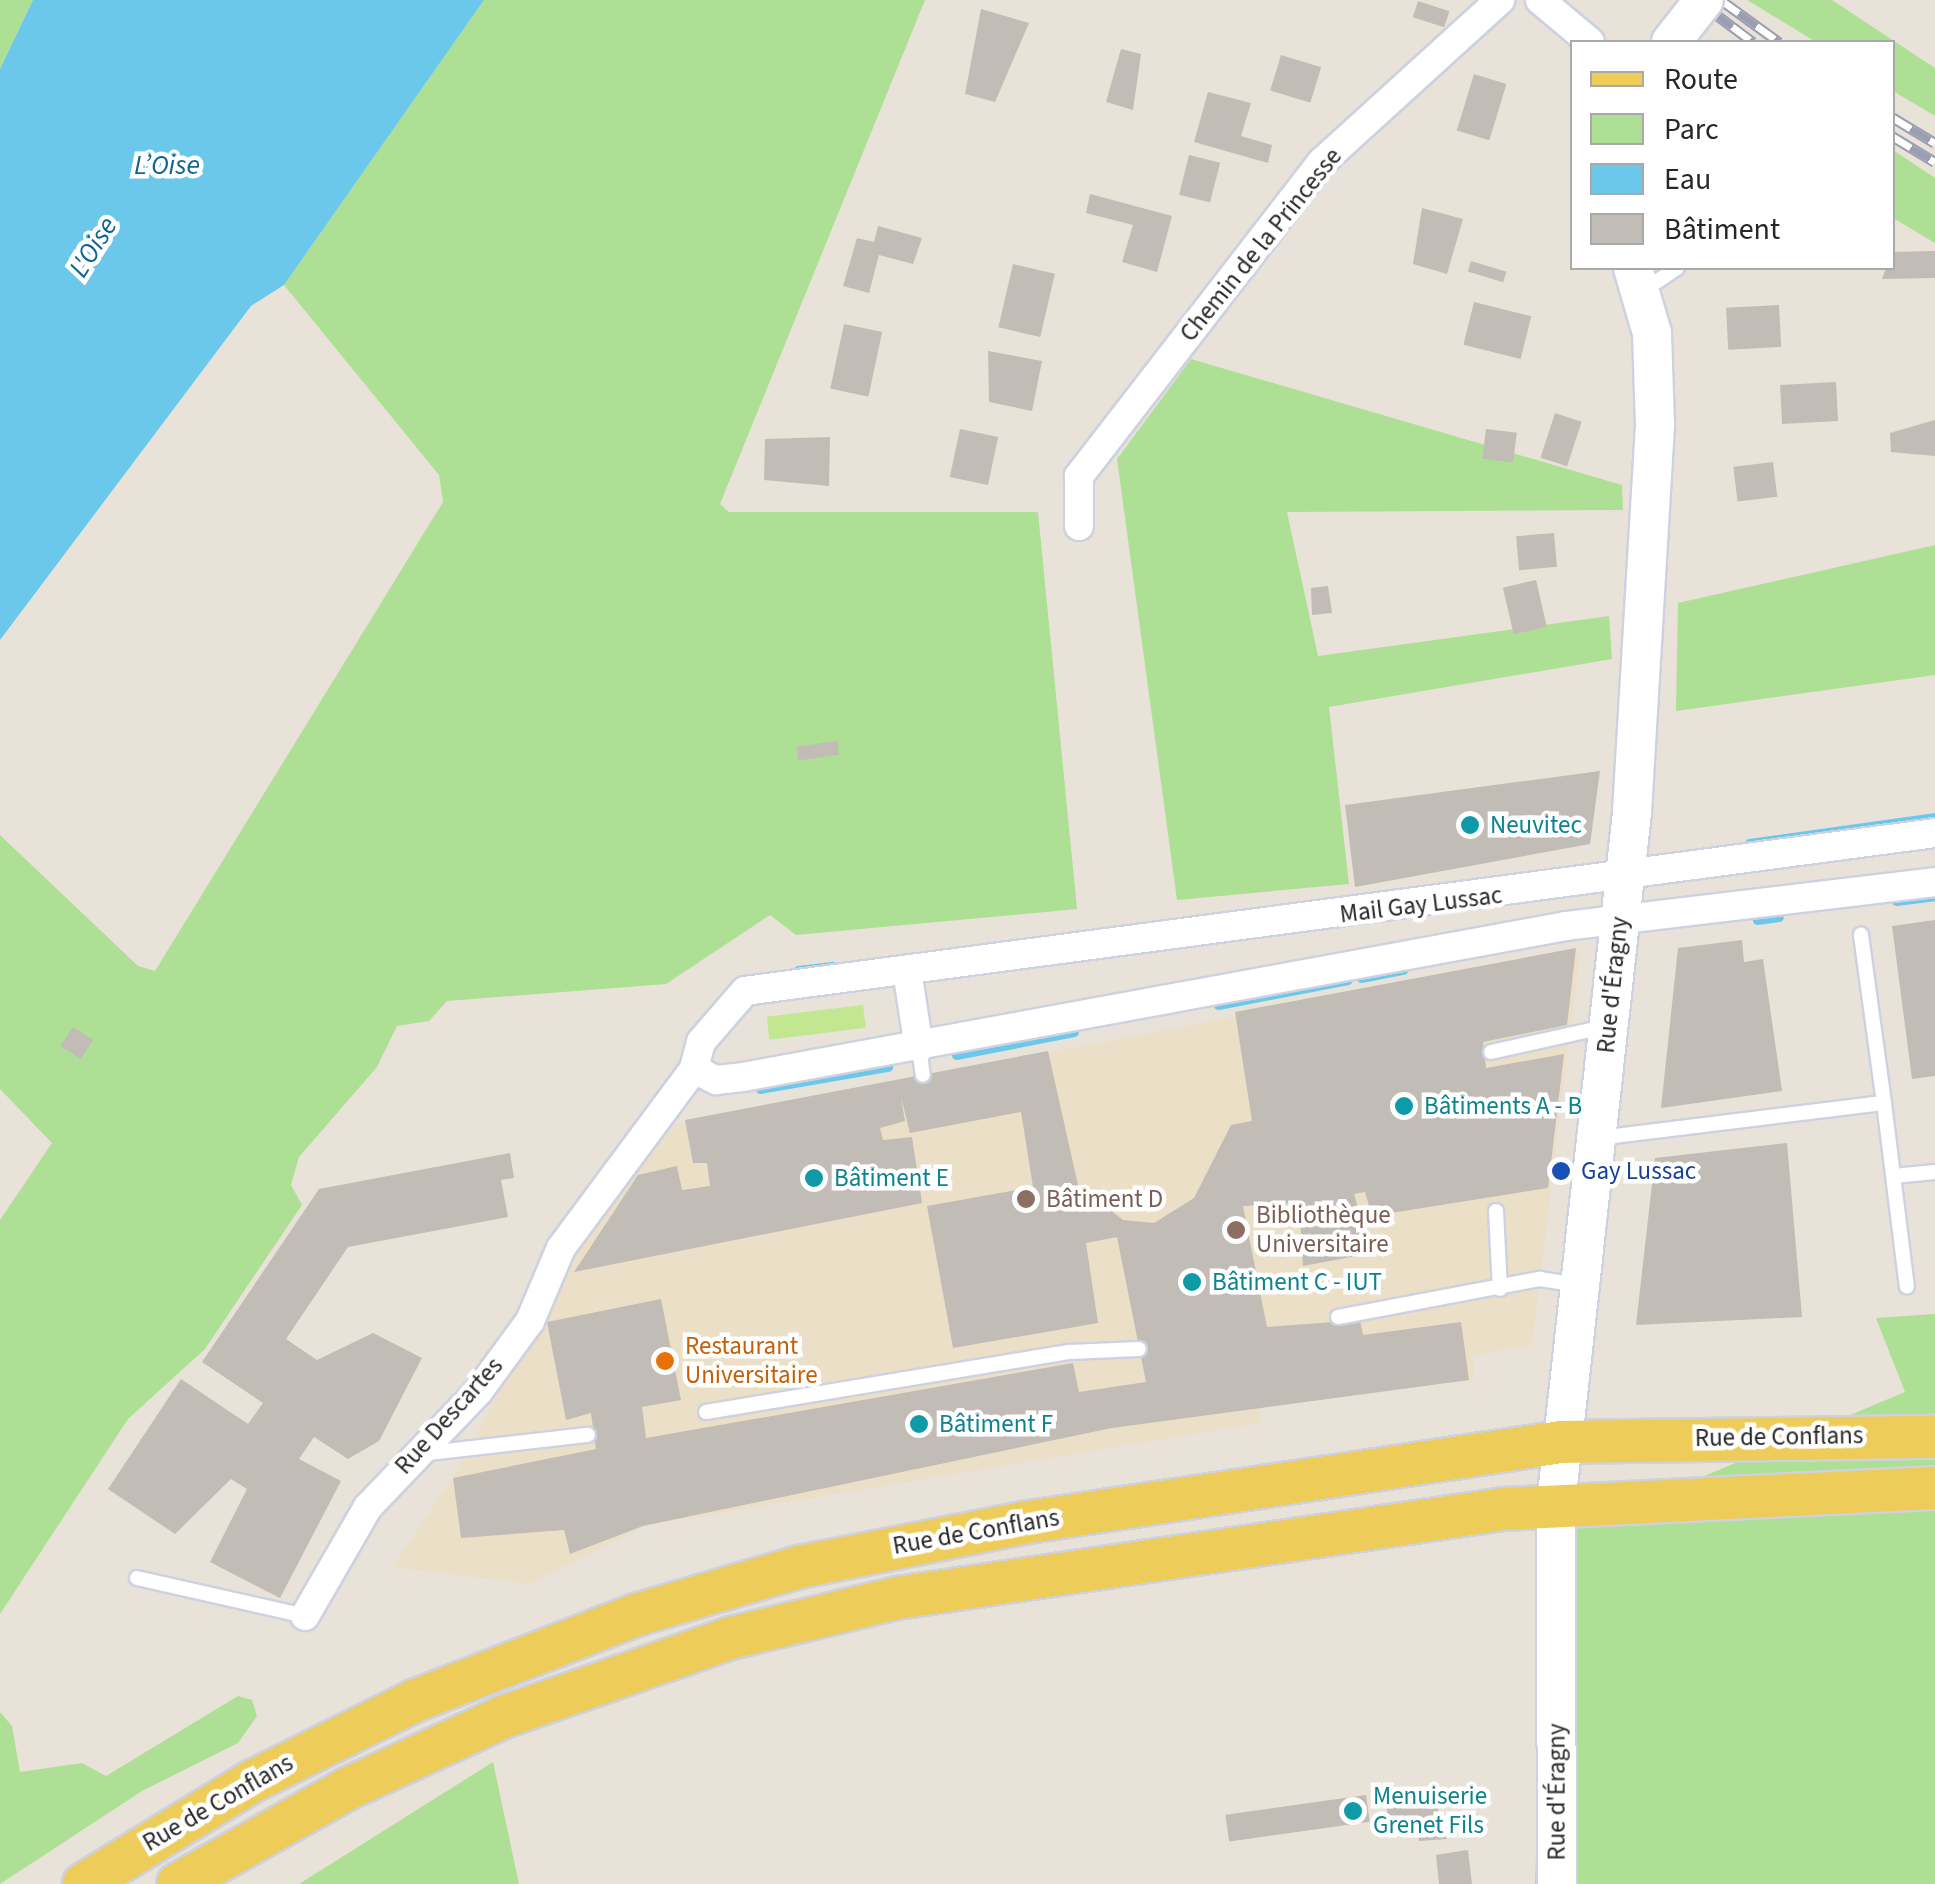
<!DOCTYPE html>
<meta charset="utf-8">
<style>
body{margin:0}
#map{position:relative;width:1935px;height:1884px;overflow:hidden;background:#e9e2d8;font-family:"Source Sans 3",sans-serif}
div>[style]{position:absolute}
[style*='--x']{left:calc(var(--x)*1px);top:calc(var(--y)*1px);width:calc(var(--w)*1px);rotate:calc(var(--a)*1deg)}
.education>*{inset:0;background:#ebe0c7}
.green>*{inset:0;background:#ade094}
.pitch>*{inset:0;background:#c1e790;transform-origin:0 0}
.water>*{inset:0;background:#6bc8eb}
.stream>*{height:9px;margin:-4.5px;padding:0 4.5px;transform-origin:4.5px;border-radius:4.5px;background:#6bc8eb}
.building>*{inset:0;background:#c1bcb5;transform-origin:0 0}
.roads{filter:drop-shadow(2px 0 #cdd1e0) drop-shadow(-2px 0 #cdd1e0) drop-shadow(0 2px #cdd1e0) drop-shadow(0 -2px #cdd1e0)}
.lane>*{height:14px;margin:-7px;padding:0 7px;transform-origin:7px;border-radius:7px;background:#fff}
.street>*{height:28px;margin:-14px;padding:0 14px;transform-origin:14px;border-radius:14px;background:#fff}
.secondary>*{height:38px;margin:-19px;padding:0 19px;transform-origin:19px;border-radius:19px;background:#fff}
.primary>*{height:42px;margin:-21px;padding:0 21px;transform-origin:21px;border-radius:21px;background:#edcc59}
.rail>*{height:11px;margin-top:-5.5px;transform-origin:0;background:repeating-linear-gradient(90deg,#fff 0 22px,#9b9eb1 0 44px);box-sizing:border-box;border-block:2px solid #9b9eb1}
.bridges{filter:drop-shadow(2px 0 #cdd1e0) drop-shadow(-2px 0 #cdd1e0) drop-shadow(0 2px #cdd1e0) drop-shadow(0 -2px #cdd1e0)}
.secondary-bridge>*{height:38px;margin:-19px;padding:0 19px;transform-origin:19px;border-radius:19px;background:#fff}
.dots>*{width:28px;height:28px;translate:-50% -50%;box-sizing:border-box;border:5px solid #fff;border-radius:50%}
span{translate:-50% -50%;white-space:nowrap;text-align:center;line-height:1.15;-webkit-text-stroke:9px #fff;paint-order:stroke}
.street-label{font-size:25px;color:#272727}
.culture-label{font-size:25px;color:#0d838f}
.left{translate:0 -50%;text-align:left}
.transit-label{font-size:25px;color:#164399}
.education-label{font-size:25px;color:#785e54}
.food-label{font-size:25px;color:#c56008}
.water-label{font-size:28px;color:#0f6492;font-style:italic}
.legend{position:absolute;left:1570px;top:40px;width:325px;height:230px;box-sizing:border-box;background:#fff;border:2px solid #a9a9a9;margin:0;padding:12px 18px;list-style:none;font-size:30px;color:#272727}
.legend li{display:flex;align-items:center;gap:20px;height:50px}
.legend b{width:50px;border:2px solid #a9a9a9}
</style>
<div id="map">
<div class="education">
<i style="clip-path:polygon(1580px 950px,1532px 1346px,1473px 1355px,1474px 1380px,1260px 1406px,1260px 1423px,644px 1526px,530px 1584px,393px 1567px,453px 1478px,578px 1246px,661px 1127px)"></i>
</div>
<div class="green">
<i style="clip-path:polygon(0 0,33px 0,0 69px)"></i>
<i style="clip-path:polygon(484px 0,925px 0,720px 504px,729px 512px,1038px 512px,1077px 909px,796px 935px,770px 915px,666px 984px,447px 1001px,429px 1021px,397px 1026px,377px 1067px,299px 1157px,291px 1185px,302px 1205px,205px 1349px,128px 1419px,0 1614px,0 1220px,52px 1143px,0 1089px,0 835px,138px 966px,155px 971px,443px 502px,439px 475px,284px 285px)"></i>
<i style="clip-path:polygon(1747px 0,1832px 0,1935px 68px,1935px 116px,1893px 91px,1892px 42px,1816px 42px)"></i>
<i style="clip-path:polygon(1893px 150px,1935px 178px,1935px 243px,1893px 218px)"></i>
<i style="clip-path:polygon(1191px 359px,1622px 485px,1623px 510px,1287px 512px,1318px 656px,1609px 616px,1612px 659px,1329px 707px,1349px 884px,1177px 900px,1117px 459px)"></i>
<i style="clip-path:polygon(1935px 545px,1935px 675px,1676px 711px,1678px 603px)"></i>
<i style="clip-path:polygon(1935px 1314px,1935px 1884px,1535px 1884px,1547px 1542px,1905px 1392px,1876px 1318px)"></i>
<i style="clip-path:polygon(238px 1696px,252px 1700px,257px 1716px,238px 1743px,142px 1791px,0 1884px,0 1712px,12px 1726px,20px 1772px,82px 1763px,106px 1776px)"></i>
<i style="clip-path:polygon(493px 1762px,519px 1884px,299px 1884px)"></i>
</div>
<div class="pitch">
<i style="left:863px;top:1005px;width:23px;height:97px;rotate:83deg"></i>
</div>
<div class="water">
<i style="clip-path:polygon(33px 0,484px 0,284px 285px,251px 306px,0 640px,0 69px)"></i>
</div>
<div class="stream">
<i style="--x:1749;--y:843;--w:188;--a:-8"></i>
<i style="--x:1896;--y:901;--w:39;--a:-7"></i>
<i style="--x:1757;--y:920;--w:22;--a:-8"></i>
<i style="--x:798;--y:970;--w:34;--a:-7"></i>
<i style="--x:1361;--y:978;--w:43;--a:-10.8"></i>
<i style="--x:1218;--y:1005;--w:132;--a:-10.9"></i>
<i style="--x:956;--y:1055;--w:120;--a:-11"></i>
<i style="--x:760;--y:1089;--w:130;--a:-9.8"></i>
</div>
<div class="building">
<i style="left:1418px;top:1px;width:33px;height:17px;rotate:18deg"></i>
<i style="clip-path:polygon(981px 9px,1029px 23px,995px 102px,965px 94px)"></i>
<i style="clip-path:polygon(1121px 49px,1141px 54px,1133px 110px,1106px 102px)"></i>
<i style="left:1281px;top:55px;width:42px;height:37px;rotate:17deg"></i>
<i style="left:1474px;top:74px;width:34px;height:59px;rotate:17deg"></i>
<i style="clip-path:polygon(1208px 92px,1251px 103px,1241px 136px,1272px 145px,1268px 163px,1194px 142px)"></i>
<i style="left:1189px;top:155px;width:32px;height:41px;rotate:14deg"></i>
<i style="clip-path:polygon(1090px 194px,1172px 216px,1157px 272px,1122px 262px,1133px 225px,1086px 213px)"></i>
<i style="clip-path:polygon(1422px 208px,1463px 219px,1447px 274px,1413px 264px)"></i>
<i style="clip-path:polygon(878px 226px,922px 238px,913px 264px,879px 255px,869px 293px,843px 286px,857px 238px,874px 242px)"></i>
<i style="clip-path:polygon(1935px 251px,1935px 278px,1882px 279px,1892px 252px)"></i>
<i style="left:1471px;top:261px;width:37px;height:11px;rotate:17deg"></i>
<i style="left:1013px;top:264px;width:43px;height:65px;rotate:13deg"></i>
<i style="left:1474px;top:302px;width:59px;height:44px;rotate:14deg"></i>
<i style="left:1779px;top:305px;width:42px;height:53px;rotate:87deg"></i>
<i style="left:844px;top:324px;width:39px;height:66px;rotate:12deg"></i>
<i style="clip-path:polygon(988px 351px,1042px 361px,1032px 411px,989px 402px)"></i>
<i style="left:1836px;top:382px;width:39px;height:56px;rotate:87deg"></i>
<i style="left:1555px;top:413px;width:28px;height:47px;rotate:18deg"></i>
<i style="clip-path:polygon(1935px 420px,1935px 456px,1891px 452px,1890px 433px)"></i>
<i style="left:960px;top:429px;width:39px;height:49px;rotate:12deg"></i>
<i style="left:1486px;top:429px;width:31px;height:30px;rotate:7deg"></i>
<i style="clip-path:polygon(830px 437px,829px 486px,764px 480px,765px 439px)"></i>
<i style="left:1773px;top:462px;width:35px;height:40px;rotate:83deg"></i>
<i style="left:1554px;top:533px;width:34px;height:38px;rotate:85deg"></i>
<i style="left:1536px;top:580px;width:48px;height:34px;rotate:77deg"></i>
<i style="clip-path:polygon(1328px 586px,1332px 613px,1312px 615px,1311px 588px)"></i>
<i style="left:837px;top:741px;width:14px;height:41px;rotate:82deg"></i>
<i style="clip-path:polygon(1600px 771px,1590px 844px,1355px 887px,1345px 805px)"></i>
<i style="clip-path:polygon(1935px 920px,1935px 1076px,1912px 1079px,1892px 926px)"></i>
<i style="clip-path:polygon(1742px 940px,1744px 962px,1763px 959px,1782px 1091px,1661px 1108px,1678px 948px)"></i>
<i style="clip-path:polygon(1576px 948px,1567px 1025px,1483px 1042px,1486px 1068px,1564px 1054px,1548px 1188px,1372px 1216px,1365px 1192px,1354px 1194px,1372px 1253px,1303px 1266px,1299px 1203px,1243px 1206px,1267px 1327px,1360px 1320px,1363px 1335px,1461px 1322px,1469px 1380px,1112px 1428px,643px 1526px,570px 1554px,564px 1530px,461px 1538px,453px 1478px,596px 1449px,591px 1413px,566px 1420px,547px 1322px,661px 1299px,681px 1400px,642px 1407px,646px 1438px,1073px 1363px,1079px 1392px,1146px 1382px,1117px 1237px,1086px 1243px,1098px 1323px,953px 1348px,927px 1206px,1033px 1187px,1021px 1112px,910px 1133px,901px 1097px,905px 1121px,880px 1128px,883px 1140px,912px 1137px,922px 1203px,574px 1272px,638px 1175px,677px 1166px,682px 1190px,710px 1186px,707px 1163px,693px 1163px,685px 1120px,1048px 1051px,1078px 1185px,1123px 1220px,1154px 1223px,1194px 1198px,1231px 1125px,1252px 1121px,1235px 1012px)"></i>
<i style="left:73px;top:1027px;width:24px;height:23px;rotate:33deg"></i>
<i style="clip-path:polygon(1787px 1143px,1802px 1317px,1636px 1325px,1655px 1158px)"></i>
<i style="clip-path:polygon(510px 1153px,514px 1178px,501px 1180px,508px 1217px,348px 1247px,286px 1339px,317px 1360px,373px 1333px,422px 1358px,379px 1441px,348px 1459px,314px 1437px,299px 1459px,341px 1481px,280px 1598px,210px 1562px,247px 1489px,231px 1479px,175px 1534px,108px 1489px,181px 1379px,248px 1424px,263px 1403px,202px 1362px,319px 1189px)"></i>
<i style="clip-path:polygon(1431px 1786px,1447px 1839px,1419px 1841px,1416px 1816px,1388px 1820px,1386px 1800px)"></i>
<i style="left:1366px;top:1795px;width:27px;height:142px;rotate:82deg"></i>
<i style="clip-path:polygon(1468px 1850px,1472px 1884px,1439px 1884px,1436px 1855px)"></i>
</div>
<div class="roads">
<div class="lane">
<i style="--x:1641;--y:292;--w:43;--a:-33.7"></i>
<i style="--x:919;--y:1048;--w:27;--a:82"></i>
<i style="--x:1491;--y:1052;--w:120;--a:-12.5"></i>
<i style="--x:1884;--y:1103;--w:185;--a:82.9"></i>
<i style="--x:1598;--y:1138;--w:288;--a:-7"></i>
<i style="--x:1884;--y:1103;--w:170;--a:-97.8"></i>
<i style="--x:1894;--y:1176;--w:41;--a:-5.6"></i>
<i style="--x:1496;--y:1211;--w:78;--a:87.1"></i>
<i style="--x:1338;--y:1317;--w:206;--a:-10.7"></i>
<i style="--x:1540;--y:1279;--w:39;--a:9"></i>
<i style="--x:706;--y:1412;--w:369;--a:-9.4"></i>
<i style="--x:1070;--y:1352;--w:69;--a:-2.5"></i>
<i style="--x:420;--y:1454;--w:169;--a:-6.5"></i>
<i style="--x:137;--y:1578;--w:172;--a:12.7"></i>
</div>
<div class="street">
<i style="--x:1540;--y:0;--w:65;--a:40"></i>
<i style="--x:1079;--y:526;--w:50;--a:-90"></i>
<i style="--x:1079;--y:476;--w:397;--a:-52.3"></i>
<i style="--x:1322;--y:162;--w:241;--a:-42.3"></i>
<i style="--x:1935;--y:833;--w:1200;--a:172.44"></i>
<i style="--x:745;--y:991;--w:67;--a:130.8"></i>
<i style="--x:701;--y:1042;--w:28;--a:105"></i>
<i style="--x:694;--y:1069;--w:25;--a:27"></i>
<i style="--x:716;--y:1080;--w:27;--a:-6"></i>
<i style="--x:743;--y:1077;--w:837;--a:-10.4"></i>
<i style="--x:1566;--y:926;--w:372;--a:-6.8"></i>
<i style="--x:907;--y:970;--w:79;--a:81.3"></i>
<i style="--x:305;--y:1616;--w:126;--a:-60"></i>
<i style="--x:368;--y:1507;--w:159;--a:-46.3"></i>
<i style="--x:478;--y:1392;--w:88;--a:-53.8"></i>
<i style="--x:530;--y:1321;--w:79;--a:-67"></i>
<i style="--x:561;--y:1248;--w:223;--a:-53.4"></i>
</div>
<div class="secondary">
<i style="--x:1557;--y:1884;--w:380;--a:-90.2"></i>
<i style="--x:1556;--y:1504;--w:696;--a:-83.73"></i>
<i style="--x:1632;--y:812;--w:388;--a:-86.6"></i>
<i style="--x:1655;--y:425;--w:92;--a:-91.9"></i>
<i style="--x:1652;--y:333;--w:68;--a:-106.3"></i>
</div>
<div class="primary">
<i style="--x:84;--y:1884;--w:198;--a:-31.4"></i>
<i style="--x:253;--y:1781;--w:180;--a:-26.4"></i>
<i style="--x:414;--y:1701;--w:238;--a:-21.2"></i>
<i style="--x:636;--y:1615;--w:170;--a:-16.4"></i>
<i style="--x:799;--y:1567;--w:234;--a:-11.1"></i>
<i style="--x:1029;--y:1522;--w:538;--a:-8.55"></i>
<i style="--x:1561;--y:1442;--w:374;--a:-0.8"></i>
<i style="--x:178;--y:1884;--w:194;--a:-29.3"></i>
<i style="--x:347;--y:1789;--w:175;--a:-24.7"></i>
<i style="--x:506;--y:1716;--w:238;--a:-19.1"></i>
<i style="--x:731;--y:1638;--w:171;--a:-13.5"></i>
<i style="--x:897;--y:1598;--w:613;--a:-8.34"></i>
<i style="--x:1504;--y:1509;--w:432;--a:-2.8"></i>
</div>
</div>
<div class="rail">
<i style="--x:1697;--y:0;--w:70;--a:36.9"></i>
<i style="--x:1721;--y:0;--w:72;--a:35.9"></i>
<i style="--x:1892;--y:117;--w:50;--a:31.2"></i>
<i style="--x:1892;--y:136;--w:50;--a:31.2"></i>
</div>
<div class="bridges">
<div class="secondary-bridge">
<i style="--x:1671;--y:42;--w:53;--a:-51.8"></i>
</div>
</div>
<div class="dots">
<i style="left:1470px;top:825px;background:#0f9aa8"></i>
<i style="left:1404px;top:1106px;background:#0f9aa8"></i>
<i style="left:1561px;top:1171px;background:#1a4fb4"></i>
<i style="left:814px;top:1178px;background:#0f9aa8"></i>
<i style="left:1026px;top:1199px;background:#8d6e63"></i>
<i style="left:1236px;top:1230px;background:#8d6e63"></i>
<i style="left:1192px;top:1282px;background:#0f9aa8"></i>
<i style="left:665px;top:1361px;background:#e8710a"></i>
<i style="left:919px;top:1424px;background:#0f9aa8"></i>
<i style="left:1353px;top:1811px;background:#0f9aa8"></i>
</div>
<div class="street-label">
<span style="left:1261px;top:245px;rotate:-51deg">Chemin de la Princesse</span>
<span style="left:1421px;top:905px;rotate:-7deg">Mail Gay Lussac</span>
<span style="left:1613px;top:985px;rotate:-84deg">Rue d'Éragny</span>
<span style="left:449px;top:1416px;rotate:-48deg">Rue Descartes</span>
<span style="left:1779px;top:1437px;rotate:-1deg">Rue de Conflans</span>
<span style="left:976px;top:1532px;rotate:-10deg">Rue de Conflans</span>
<span style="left:1557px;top:1792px;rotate:-90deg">Rue d'Éragny</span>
<span style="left:218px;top:1803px;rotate:-30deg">Rue de Conflans</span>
</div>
<div class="culture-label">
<span class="left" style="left:1490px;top:825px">Neuvitec</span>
<span class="left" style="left:1424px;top:1106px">Bâtiments A - B</span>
<span class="left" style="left:834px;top:1178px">Bâtiment E</span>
<span class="left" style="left:1212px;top:1282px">Bâtiment C - IUT</span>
<span class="left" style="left:939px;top:1424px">Bâtiment F</span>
<span class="left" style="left:1373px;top:1811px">Menuiserie<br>Grenet Fils</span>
</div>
<div class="transit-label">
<span class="left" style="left:1581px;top:1171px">Gay Lussac</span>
</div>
<div class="education-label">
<span class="left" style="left:1046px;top:1199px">Bâtiment D</span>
<span class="left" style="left:1256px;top:1230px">Bibliothèque<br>Universitaire</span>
</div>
<div class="food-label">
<span class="left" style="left:685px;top:1361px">Restaurant<br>Universitaire</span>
</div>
<div class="water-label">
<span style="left:167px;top:165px">L’Oise</span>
<span style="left:93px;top:247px;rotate:-58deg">L'Oise</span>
</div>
<ul class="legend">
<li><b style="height:12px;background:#edcc59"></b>Route</li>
<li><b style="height:28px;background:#ade094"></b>Parc</li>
<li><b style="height:28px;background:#6bc8eb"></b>Eau</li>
<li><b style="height:28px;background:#c1bcb5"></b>Bâtiment</li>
</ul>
</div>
